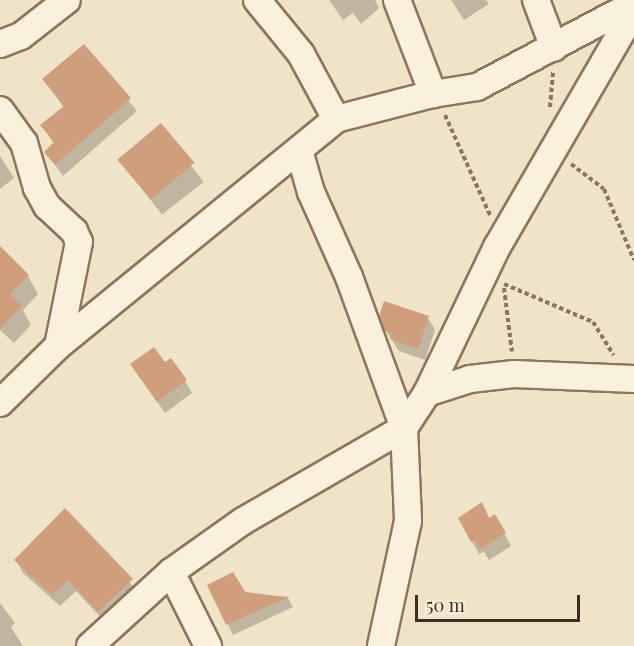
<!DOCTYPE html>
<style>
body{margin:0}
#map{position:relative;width:634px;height:646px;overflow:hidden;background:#f0e4c8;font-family:"Playfair Display",serif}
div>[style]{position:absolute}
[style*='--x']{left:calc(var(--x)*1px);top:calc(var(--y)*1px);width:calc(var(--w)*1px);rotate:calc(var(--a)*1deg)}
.shadow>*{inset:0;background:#0003;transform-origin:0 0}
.building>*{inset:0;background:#cf9f7d;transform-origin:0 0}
.path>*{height:4px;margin-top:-2px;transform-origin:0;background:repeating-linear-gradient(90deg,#8d765c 0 4.5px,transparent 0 7.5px)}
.roads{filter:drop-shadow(2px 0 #8d765c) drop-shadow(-2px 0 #8d765c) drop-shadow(0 2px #8d765c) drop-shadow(0 -2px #8d765c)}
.street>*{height:26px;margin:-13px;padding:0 13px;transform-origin:13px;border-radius:13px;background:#faf1dc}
span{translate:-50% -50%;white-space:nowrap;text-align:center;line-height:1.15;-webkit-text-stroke:4.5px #f7eed8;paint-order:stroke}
.scale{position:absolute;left:415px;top:595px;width:165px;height:27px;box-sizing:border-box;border:3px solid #3d2e20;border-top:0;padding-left:8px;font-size:18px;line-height:21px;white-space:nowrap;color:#3d2e20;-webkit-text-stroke:4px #f7eed8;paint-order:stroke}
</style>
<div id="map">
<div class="shadow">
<i style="clip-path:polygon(329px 0,375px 0,379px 8px,361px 24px,353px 13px,343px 20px)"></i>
<i style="clip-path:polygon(451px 0,486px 0,489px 4px,464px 20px)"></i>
<i style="clip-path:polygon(84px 46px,137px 111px,63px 176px,46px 152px,54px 144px,42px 125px,64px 108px,44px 79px)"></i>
<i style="left:160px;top:126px;width:71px;height:53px;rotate:52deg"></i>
<i style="clip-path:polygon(0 156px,14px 178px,0 189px)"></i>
<i style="clip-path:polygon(0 249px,28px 276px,38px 294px,23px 310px,31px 325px,14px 343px,0 330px)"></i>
<i style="clip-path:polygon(428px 318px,435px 330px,425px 360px,399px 351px,386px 331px)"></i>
<i style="clip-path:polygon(165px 364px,185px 381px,192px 393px,165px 413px,132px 365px)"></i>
<i style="clip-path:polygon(482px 504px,490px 519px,495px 517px,511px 546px,489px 560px,484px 552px,479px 554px,460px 519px)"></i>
<i style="clip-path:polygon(65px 510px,139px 593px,106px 623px,76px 591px,60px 606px,23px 573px,16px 560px)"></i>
<i style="clip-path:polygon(209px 586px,288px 598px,293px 607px,233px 635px)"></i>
<i style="clip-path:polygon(0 603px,15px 623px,11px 627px,23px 646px,0 646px)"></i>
</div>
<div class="building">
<i style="clip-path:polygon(84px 44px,131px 98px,55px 165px,44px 152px,54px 142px,40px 125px,64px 106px,42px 79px)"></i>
<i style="left:161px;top:123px;width:52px;height:57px;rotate:50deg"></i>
<i style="clip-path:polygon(0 246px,29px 275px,10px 294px,22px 306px,0 329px)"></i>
<i style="clip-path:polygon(384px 301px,429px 316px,418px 349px,390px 339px,392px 334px,385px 331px,379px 317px)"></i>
<i style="clip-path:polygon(154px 347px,165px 362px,171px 358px,187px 380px,157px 402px,130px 364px)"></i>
<i style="clip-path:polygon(482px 502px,489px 518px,495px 514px,506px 533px,480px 549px,476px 541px,471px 542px,458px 518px)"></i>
<i style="clip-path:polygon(65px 508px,133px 579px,98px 612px,68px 580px,52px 595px,14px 560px)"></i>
<i style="clip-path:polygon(233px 572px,246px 593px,289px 597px,226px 625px,207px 585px)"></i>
</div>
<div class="path">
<i style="--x:550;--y:107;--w:35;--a:-85"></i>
<i style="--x:445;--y:115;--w:110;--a:65.8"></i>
<i style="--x:571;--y:164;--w:41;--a:37.1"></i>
<i style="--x:604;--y:189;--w:77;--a:67.1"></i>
<i style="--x:504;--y:284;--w:97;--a:23.1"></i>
<i style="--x:593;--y:322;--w:39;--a:58"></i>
<i style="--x:504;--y:288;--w:64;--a:82.9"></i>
</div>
<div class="roads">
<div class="street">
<i style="--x:257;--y:0;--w:70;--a:50.8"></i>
<i style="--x:301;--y:54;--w:74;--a:61.7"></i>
<i style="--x:397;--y:0;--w:101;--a:69"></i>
<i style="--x:536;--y:0;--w:51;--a:69.4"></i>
<i style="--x:0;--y:44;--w:22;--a:-21"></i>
<i style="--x:21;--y:36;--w:58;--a:-38"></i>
<i style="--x:0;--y:110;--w:41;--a:54"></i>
<i style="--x:24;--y:143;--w:47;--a:73.9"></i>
<i style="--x:37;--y:188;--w:21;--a:61"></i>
<i style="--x:47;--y:206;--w:37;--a:43"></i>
<i style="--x:74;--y:231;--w:12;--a:66"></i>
<i style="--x:79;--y:242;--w:106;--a:101.4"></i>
<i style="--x:299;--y:150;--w:44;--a:74.1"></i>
<i style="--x:311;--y:192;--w:93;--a:65.9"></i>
<i style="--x:349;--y:277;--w:161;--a:70"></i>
<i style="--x:404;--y:428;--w:93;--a:87.5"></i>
<i style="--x:408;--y:521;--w:128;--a:102.2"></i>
<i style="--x:427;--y:393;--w:45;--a:-18"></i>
<i style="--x:470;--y:379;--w:44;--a:-6.5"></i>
<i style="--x:514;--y:374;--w:120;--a:2.4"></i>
<i style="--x:0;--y:403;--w:81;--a:-44.5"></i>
<i style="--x:58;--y:346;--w:359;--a:-39.2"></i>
<i style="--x:336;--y:119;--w:100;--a:-14.5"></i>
<i style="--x:433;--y:94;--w:45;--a:-9"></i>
<i style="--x:477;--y:87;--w:178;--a:-27.9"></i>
<i style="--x:171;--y:572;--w:83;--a:63.4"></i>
<i style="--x:90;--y:646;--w:110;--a:-42.4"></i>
<i style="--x:171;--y:572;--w:88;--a:-35.3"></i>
<i style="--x:243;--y:521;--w:186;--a:-30"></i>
<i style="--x:404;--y:428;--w:42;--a:-56.7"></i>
<i style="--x:427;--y:393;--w:162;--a:-64.4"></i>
<i style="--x:497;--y:247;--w:273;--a:-59.9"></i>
</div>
</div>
<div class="scale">50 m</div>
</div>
